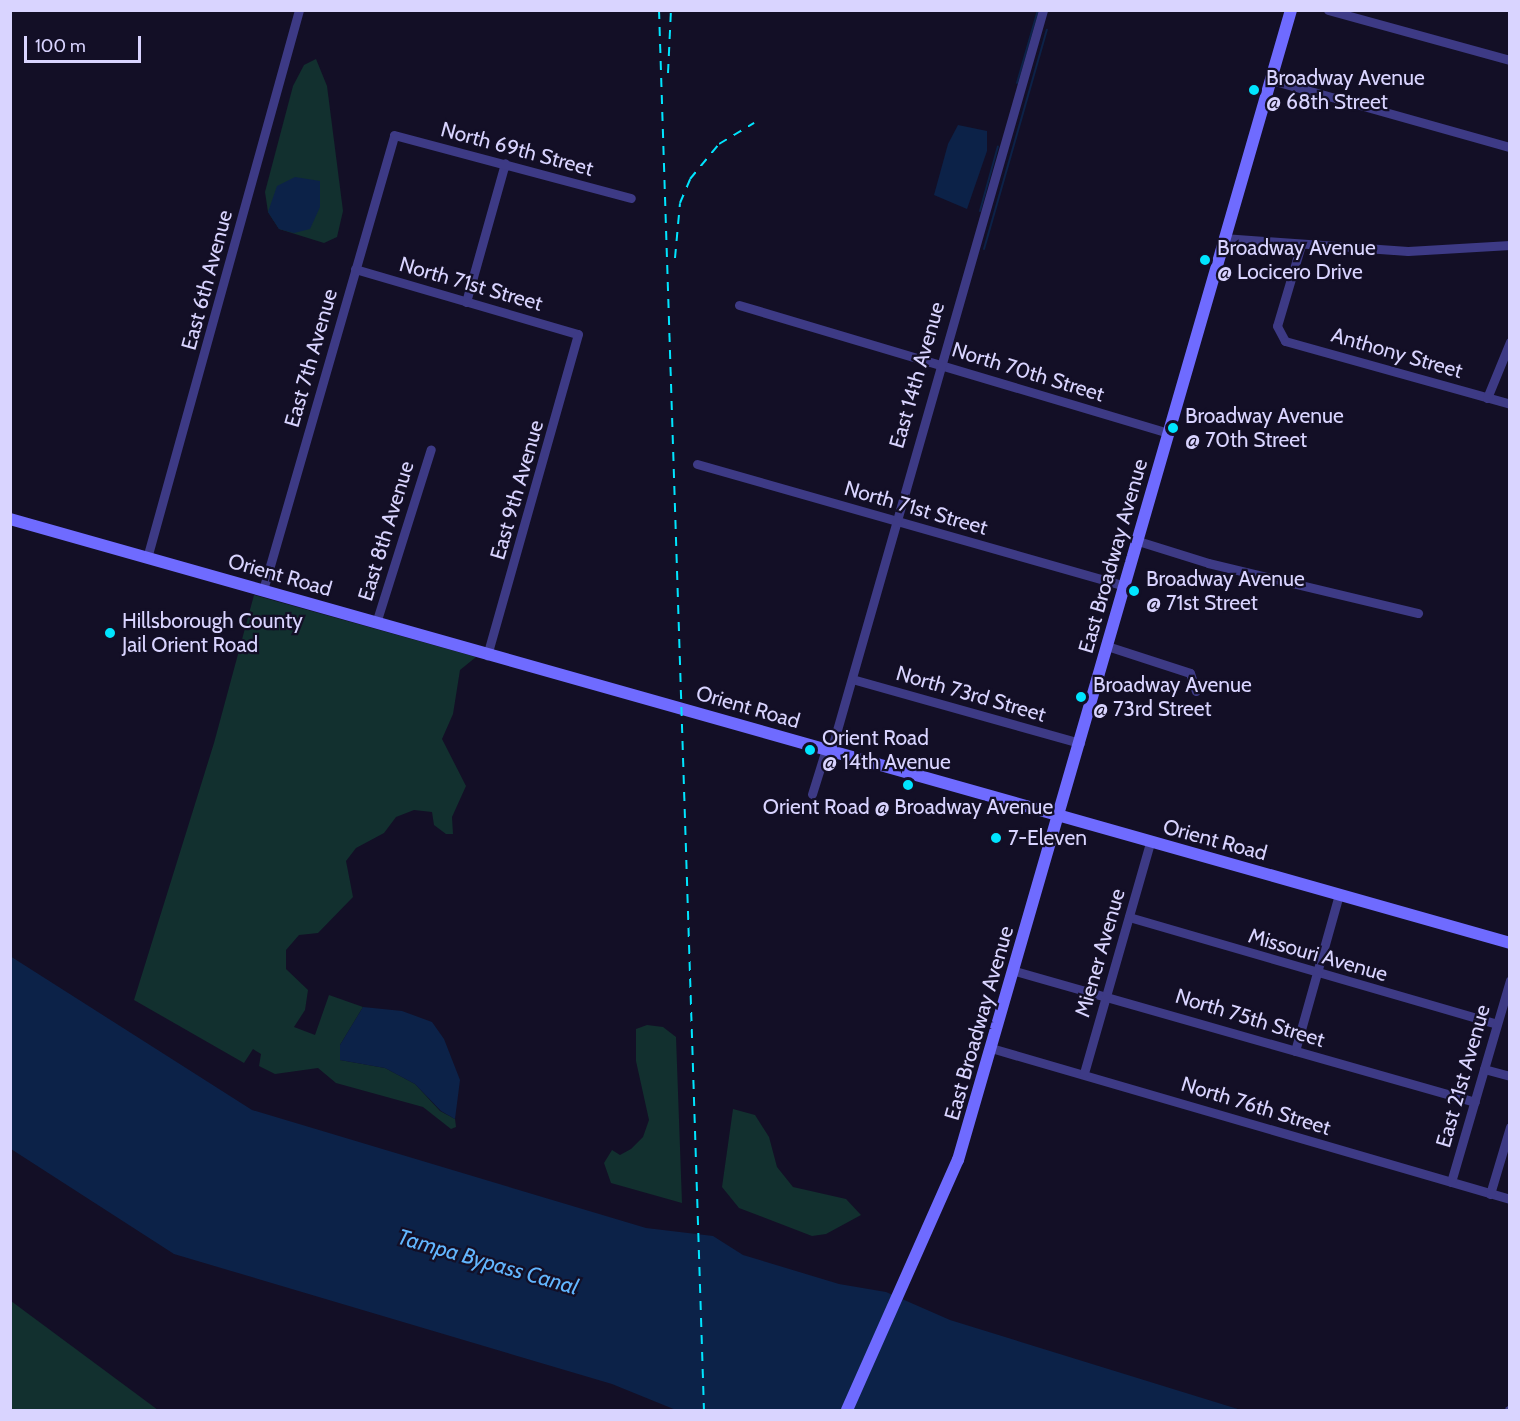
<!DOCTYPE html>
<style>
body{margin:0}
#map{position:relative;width:1520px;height:1421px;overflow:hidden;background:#130f26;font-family:Cabin,sans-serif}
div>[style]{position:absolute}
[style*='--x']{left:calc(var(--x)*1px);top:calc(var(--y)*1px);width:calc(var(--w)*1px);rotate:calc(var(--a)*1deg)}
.green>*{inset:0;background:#12302f}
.water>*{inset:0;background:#0c2248}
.stream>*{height:2px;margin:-1px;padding:0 1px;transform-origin:1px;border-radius:1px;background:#0c2248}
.street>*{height:9px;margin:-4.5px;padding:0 4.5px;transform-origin:4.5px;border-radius:4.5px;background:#3d3a85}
.secondary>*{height:12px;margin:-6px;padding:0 6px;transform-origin:6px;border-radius:6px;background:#6f6bff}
.rail>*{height:2px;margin-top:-1px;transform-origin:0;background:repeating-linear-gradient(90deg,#00e5ff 0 9px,transparent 0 17px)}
.dots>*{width:16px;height:16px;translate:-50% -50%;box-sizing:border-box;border:3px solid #130f26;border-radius:50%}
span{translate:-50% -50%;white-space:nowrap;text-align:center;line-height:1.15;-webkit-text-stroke:4.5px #130f26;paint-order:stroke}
.poi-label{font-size:21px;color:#d9d4ff}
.left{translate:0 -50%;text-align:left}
.street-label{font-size:21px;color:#d9d4ff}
.water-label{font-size:22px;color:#62b6ff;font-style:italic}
.frame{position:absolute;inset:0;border:12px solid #d9d4ff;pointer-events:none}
.scale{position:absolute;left:24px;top:36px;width:117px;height:27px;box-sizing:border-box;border:3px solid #d9d4ff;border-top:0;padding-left:8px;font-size:18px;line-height:21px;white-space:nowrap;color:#d9d4ff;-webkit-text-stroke:4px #130f26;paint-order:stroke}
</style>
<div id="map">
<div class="green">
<i style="clip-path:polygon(316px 59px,327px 86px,343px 211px,337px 237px,324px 243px,279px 229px,268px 212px,265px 192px,293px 86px,304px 65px)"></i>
<i style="clip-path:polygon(254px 595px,476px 657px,460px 670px,453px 714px,442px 739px,466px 786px,452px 817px,453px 834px,446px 834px,434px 825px,432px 812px,414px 810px,396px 817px,384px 833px,356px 848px,346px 861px,353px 897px,318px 933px,299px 935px,286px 950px,286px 969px,308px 990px,305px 1010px,294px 1027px,315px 1035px,329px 995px,363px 1007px,340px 1045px,340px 1060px,385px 1068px,415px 1084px,440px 1111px,455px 1119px,456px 1127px,451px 1129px,423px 1107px,336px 1083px,318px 1068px,275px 1074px,259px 1066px,261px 1054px,253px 1049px,244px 1063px,134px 1000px,214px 743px)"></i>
<i style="clip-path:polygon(647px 1025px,663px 1027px,676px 1037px,682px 1203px,611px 1183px,604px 1163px,612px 1150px,620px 1155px,631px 1149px,643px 1137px,649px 1120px,636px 1061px,636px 1029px)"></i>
<i style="clip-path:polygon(733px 1109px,755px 1115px,769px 1137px,777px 1167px,793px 1187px,846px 1199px,861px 1215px,826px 1234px,812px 1236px,739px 1208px,722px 1187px)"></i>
<i style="clip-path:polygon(10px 1301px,11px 1301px,158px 1410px,11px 1410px)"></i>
</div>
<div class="water">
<i style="clip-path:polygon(958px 125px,987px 131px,987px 151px,967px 209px,934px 195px,948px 144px)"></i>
<i style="clip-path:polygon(295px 177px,320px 181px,320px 207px,310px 229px,294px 233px,279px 229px,268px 212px,277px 186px)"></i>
<i style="clip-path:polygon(10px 956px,252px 1110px,646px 1228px,713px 1236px,743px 1255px,839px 1284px,886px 1292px,950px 1320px,1241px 1410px,676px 1410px,612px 1384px,174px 1254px,11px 1149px)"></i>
<i style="clip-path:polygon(363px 1007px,402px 1011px,432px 1022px,444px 1039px,460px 1080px,455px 1119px,441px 1111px,415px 1084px,385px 1068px,340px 1060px,340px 1045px)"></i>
</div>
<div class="stream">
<i style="--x:1017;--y:83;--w:76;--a:-74"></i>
<i style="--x:980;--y:211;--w:67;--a:-74.5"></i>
<i style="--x:984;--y:249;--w:228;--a:-74"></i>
</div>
<div class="street">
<i style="--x:1328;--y:10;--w:189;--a:15.4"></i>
<i style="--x:1271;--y:80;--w:248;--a:15.7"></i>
<i style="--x:1223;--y:238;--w:185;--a:4"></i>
<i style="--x:1408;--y:251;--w:102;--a:-3.4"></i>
<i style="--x:1301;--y:245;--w:84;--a:106.5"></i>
<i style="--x:1277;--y:326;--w:17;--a:62"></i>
<i style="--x:1285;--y:341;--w:234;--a:15.6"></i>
<i style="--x:355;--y:269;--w:232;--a:16.3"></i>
<i style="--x:578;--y:334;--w:334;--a:105.8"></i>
<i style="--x:466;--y:302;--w:144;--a:-74.3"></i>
<i style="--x:739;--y:305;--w:449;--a:16.6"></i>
<i style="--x:1487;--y:398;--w:61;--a:-67.7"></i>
<i style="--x:697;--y:464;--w:444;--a:15.9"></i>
<i style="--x:1138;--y:541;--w:73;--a:17.4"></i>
<i style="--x:1208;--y:563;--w:216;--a:13.4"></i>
<i style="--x:147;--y:558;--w:569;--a:-74.5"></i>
<i style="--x:263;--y:590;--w:473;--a:-73.9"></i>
<i style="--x:394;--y:135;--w:245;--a:14.9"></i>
<i style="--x:376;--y:623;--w:182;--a:-72.5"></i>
<i style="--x:1107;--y:646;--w:87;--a:18"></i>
<i style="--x:1190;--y:673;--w:19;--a:72"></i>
<i style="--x:852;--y:679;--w:237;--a:15.7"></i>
<i style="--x:831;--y:751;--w:771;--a:-74.03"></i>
<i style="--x:812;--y:794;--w:47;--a:-72.7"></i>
<i style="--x:1129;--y:917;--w:383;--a:16.2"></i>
<i style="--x:1015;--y:971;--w:478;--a:15.9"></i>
<i style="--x:991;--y:1048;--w:541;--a:16.22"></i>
<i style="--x:1295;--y:1051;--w:163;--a:-74.3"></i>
<i style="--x:1484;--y:1069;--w:27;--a:15"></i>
<i style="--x:1084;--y:1073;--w:239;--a:-74"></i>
<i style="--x:1451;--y:1182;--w:210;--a:-73.7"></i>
<i style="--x:1490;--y:1194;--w:70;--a:-73.4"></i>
<i style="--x:1509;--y:1410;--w:1;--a:0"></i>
</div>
<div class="secondary">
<i style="--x:10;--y:519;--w:1559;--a:15.78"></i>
<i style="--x:847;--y:1410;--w:274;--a:-66.1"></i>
<i style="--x:958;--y:1160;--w:1197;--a:-73.85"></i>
</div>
<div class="rail">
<i style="--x:659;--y:10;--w:1401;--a:88.16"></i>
<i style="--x:668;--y:73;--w:63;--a:-87.3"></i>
<i style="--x:675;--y:258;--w:55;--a:-84.8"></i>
<i style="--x:680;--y:203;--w:26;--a:-67"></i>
<i style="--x:690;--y:179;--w:45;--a:-50.4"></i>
<i style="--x:719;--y:144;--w:41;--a:-31"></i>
</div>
<div class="dots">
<i style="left:1254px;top:90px;background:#00e5ff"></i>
<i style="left:1205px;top:260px;background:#00e5ff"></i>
<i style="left:1173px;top:428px;background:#00e5ff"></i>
<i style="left:1134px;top:591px;background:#00e5ff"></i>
<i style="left:110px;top:633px;background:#00e5ff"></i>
<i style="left:1081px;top:697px;background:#00e5ff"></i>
<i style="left:810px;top:750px;background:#00e5ff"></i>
<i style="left:908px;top:785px;background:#00e5ff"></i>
<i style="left:996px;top:838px;background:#00e5ff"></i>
</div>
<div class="poi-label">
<span class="left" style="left:1266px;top:90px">Broadway Avenue<br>@ 68th Street</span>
<span class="left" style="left:1217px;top:260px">Broadway Avenue<br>@ Locicero Drive</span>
<span class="left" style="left:1185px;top:428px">Broadway Avenue<br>@ 70th Street</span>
<span class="left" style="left:1146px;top:591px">Broadway Avenue<br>@ 71st Street</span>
<span class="left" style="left:122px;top:633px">Hillsborough County<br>Jail Orient Road</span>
<span class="left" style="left:1093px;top:697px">Broadway Avenue<br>@ 73rd Street</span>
<span class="left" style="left:822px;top:750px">Orient Road<br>@ 14th Avenue</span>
<span style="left:908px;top:807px">Orient Road @ Broadway Avenue</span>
<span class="left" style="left:1008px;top:838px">7-Eleven</span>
</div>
<div class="street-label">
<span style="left:517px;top:149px;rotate:15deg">North 69th Street</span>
<span style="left:207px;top:280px;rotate:-75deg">East 6th Avenue</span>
<span style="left:471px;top:284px;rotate:16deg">North 71st Street</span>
<span style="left:1397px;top:353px;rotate:16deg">Anthony Street</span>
<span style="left:311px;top:358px;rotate:-74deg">East 7th Avenue</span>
<span style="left:1028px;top:372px;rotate:17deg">North 70th Street</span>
<span style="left:917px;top:375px;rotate:-74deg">East 14th Avenue</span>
<span style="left:517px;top:490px;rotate:-74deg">East 9th Avenue</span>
<span style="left:916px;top:508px;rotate:16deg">North 71st Street</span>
<span style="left:386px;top:531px;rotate:-73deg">East 8th Avenue</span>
<span style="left:1113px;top:556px;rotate:-74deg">East Broadway Avenue</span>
<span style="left:280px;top:575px;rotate:16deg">Orient Road</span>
<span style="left:971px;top:694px;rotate:16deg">North 73rd Street</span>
<span style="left:748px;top:707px;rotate:16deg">Orient Road</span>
<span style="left:1215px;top:840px;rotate:15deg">Orient Road</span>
<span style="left:1100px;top:953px;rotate:-74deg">Miener Avenue</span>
<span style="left:1318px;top:955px;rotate:16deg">Missouri Avenue</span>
<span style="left:1250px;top:1018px;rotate:17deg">North 75th Street</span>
<span style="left:979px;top:1023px;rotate:-74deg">East Broadway Avenue</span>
<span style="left:1463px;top:1076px;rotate:-74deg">East 21st Avenue</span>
<span style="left:1256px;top:1106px;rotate:17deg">North 76th Street</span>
</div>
<div class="water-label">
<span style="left:488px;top:1262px;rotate:16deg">Tampa Bypass Canal</span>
</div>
<div class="frame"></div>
<div class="scale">100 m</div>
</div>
